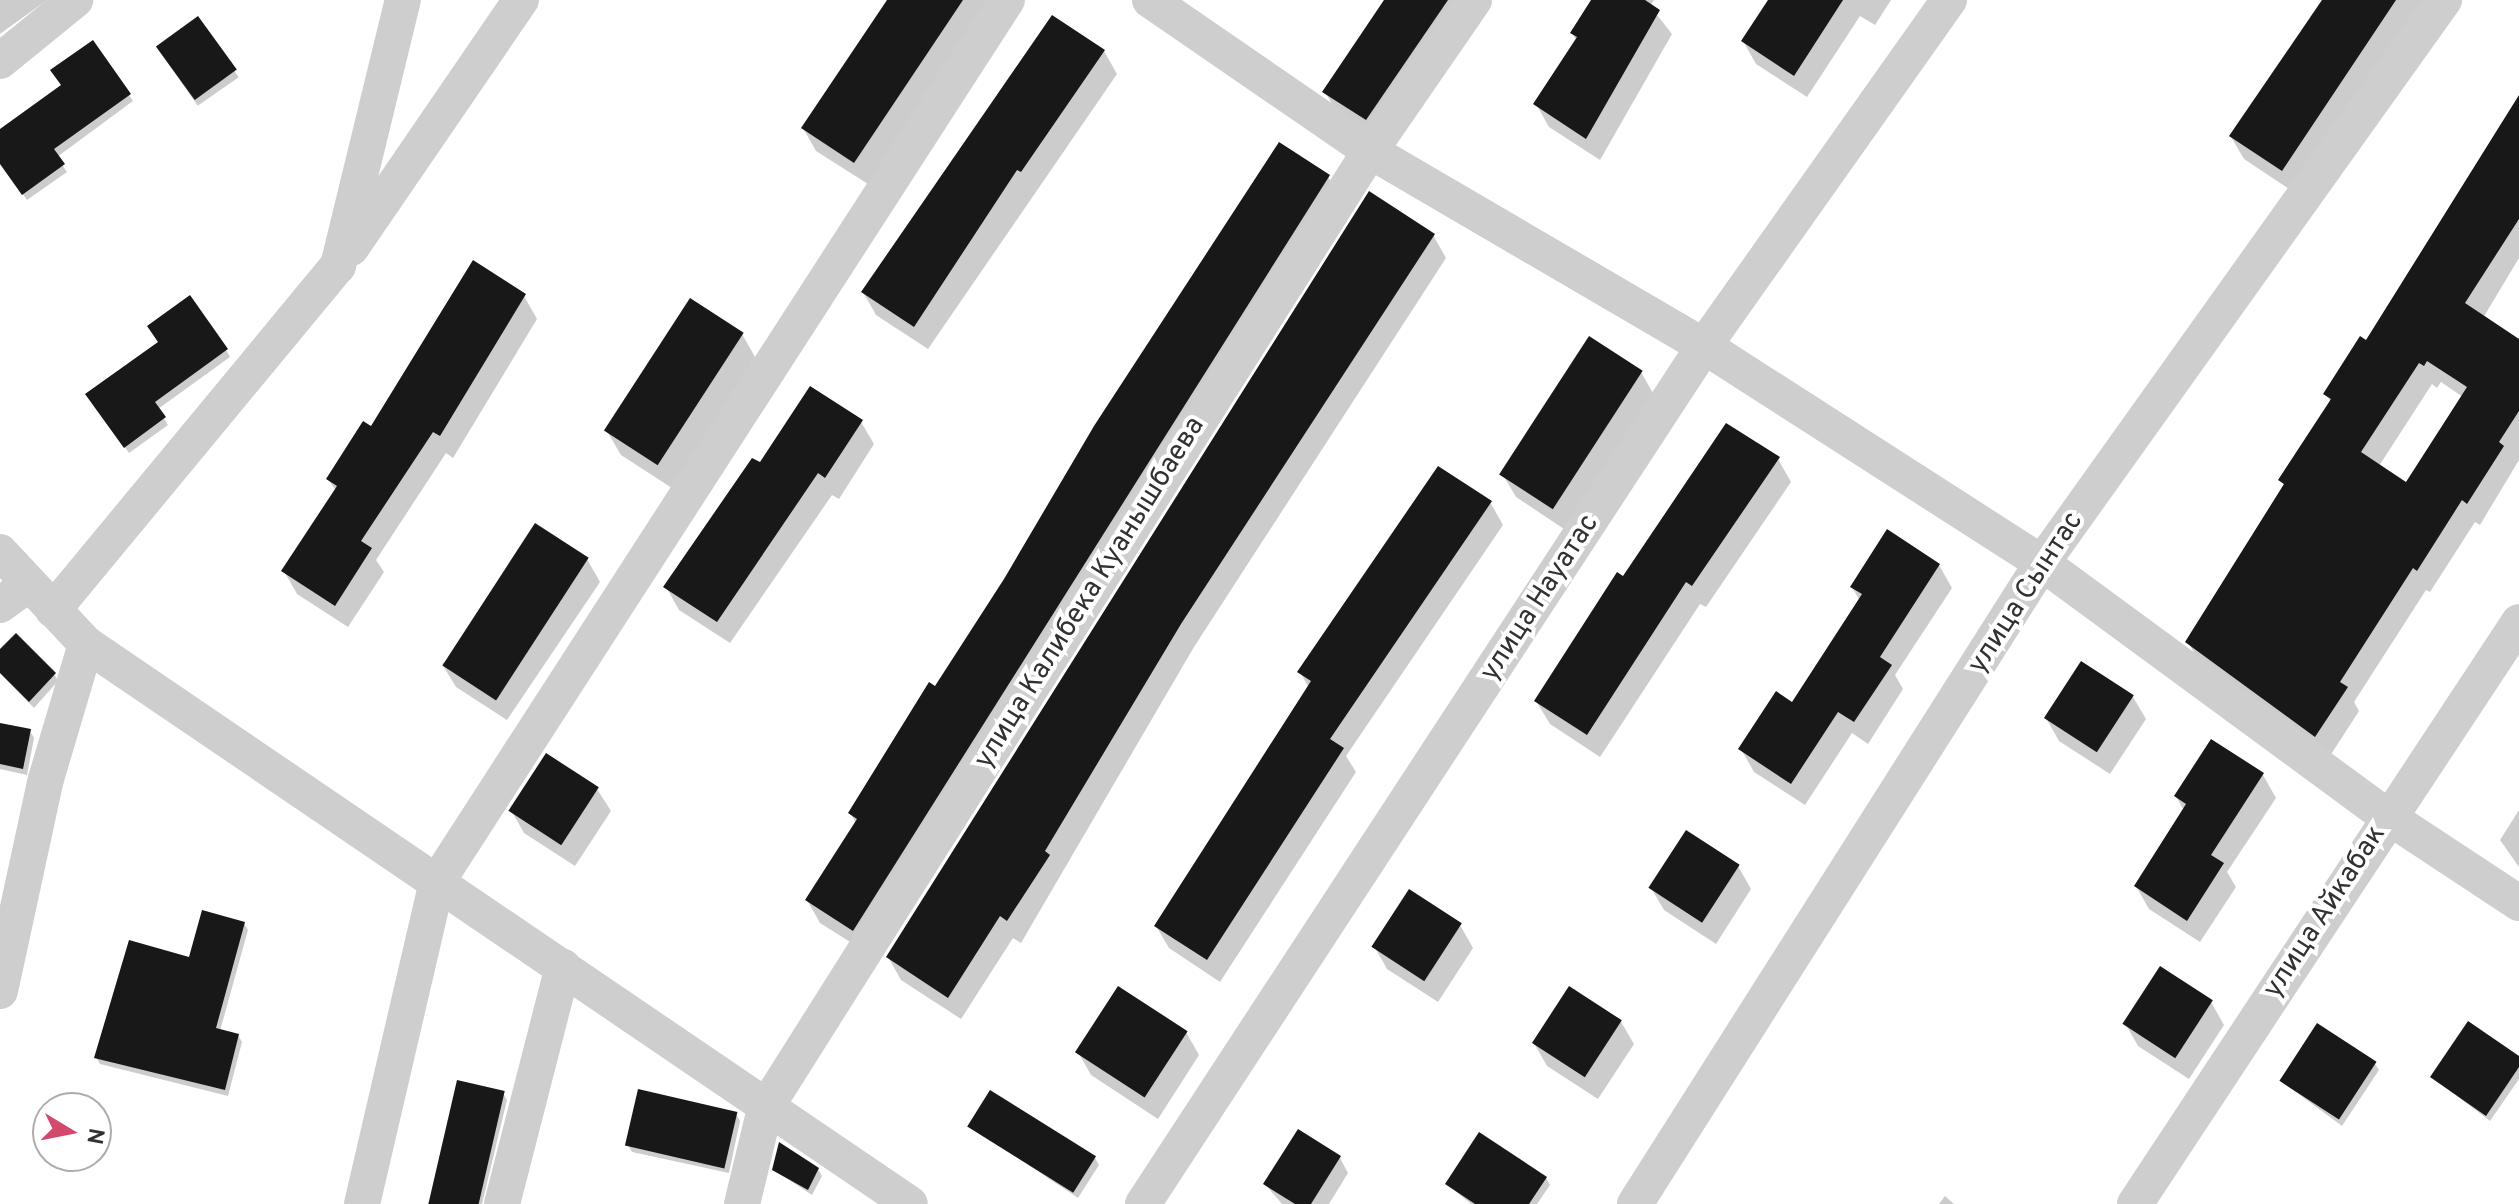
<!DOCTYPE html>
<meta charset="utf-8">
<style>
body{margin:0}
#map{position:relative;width:2519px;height:1204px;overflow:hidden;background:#fff;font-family:Overpass,sans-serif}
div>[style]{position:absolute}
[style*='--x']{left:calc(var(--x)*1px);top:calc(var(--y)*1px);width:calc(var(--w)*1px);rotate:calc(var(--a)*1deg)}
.shadow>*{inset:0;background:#0003;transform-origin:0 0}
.building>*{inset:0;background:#181818;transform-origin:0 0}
.street>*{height:36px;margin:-18px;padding:0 18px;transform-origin:18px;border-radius:18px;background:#cecece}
span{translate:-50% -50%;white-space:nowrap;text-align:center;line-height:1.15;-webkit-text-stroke:8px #fff;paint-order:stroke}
.street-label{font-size:28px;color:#313131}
.north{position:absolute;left:32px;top:1092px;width:80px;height:80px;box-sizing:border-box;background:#fff;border:2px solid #adadad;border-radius:50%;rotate:100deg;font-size:22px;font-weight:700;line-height:32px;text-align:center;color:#313131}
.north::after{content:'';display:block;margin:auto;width:28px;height:36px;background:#d3486b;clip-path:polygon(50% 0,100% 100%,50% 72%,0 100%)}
</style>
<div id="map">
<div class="shadow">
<i style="clip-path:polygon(0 0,47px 0,0 34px)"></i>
<i style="clip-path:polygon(894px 0,999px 0,868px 184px,816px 151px,803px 128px)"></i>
<i style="clip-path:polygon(1384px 0,1478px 0,1380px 141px,1338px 114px,1325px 92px)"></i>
<i style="clip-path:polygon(1594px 0,1654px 0,1650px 6px,1672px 34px,1600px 160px,1549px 127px,1536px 104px,1577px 41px,1572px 33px)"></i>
<i style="clip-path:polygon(1770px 0,1891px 0,1875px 25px,1860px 16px,1807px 97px,1756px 64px,1743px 41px)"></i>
<i style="clip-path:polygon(2322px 0,2423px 0,2295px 193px,2244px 159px,2231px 137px)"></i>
<i style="left:198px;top:19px;width:71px;height:50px;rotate:55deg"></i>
<i style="clip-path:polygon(1104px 51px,1117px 74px,928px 349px,876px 315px,863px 292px)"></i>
<i style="clip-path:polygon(129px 95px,133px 101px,57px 157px,67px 172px,27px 200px,0 162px,0 132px)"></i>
<i style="clip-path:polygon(evenodd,2519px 100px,2519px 258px,2483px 318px,2519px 341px,2519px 460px,2480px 525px,2475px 522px,2430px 592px,2426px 590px,2354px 702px,2359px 711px,2328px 759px,2201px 665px,2188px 642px,2285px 487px,2281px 480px,2331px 403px,2326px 394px,2366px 343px,2519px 100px,2441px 382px,2463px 397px,2406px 484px,2379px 466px,2432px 384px,2437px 388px,2441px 382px)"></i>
<i style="clip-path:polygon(1328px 177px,1342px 200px,866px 952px,820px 923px,807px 900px,856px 823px,850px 813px,935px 688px)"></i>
<i style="clip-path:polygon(1433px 235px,1446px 258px,1194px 647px,1021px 943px,1013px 938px,961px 1019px,901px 980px,888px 957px)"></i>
<i style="clip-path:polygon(524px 296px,537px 319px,453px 458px,446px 453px,376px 560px,384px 572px,348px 627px,297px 594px,284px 571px,336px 491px,328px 479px,371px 429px)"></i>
<i style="clip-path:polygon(742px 334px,755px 357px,672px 488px,621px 455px,608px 433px)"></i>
<i style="clip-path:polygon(226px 350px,230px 357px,158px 409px,168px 425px,129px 453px,92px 401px)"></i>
<i style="clip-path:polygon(1641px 372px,1654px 395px,1567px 531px,1516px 497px,1503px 475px)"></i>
<i style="clip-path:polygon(861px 422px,874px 444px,839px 499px,832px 495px,730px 643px,679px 610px,666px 587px,760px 465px)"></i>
<i style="clip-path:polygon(1778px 459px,1791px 482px,1706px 607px,1700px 604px,1600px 757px,1550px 724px,1536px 701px,1624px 579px)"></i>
<i style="clip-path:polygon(1490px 502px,1503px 525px,1346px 756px,1356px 772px,1220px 982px,1169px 948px,1156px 926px,1309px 688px,1300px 672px)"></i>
<i style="clip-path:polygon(587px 559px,600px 582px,507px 720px,456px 687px,442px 664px)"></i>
<i style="clip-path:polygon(1939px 565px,1952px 588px,1895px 675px,1903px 689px,1868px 744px,1852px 733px,1805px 805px,1754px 772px,1741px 749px,1792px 705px,1860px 601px,1852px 587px)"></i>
<i style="clip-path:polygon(0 652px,54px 674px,58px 681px,34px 708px,0 673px)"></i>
<i style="clip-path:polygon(2133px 697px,2146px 719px,2110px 774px,2059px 741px,2046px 718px)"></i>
<i style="clip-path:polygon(0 725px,30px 731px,34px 738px,27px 775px,0 769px)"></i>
<i style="clip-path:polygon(2263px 775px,2276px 798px,2227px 872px,2236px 887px,2200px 942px,2149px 909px,2136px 886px,2184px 811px,2176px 796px)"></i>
<i style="clip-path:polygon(597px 789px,611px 811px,575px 866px,524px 833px,511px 810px)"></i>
<i style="clip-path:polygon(2519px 810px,2519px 867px,2500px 840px)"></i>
<i style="clip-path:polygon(1738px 866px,1751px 889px,1716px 944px,1664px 910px,1651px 888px)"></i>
<i style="clip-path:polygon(244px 923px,248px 930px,220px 1031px,238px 1035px,242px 1042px,228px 1096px,100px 1064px,96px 1057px,191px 959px)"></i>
<i style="clip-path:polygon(1460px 925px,1473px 948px,1438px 1002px,1387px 969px,1374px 946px)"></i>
<i style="clip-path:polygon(2211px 1002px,2224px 1025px,2189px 1079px,2138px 1046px,2125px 1023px)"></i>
<i style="clip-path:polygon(1621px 1022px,1634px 1044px,1598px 1099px,1547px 1066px,1534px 1043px)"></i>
<i style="clip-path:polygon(1186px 1032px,1199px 1055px,1158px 1119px,1091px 1075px,1078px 1052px)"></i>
<i style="clip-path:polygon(2519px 1058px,2519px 1079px,2490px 1121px,2432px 1077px)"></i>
<i style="clip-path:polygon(2375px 1064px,2379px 1070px,2342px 1126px,2281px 1081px)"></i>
<i style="clip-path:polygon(639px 1091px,736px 1114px,740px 1121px,729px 1173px,632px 1152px,628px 1145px)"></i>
<i style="clip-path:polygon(503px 1093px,507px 1100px,482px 1204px,428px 1204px)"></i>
<i style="clip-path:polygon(970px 1126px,1095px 1158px,1099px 1165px,1078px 1198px)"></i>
<i style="clip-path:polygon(1340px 1158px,1348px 1173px,1329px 1204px,1282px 1204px,1265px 1184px)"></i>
<i style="clip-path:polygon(818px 1169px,822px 1176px,812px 1195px,774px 1170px)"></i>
<i style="clip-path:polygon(1546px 1178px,1550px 1185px,1537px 1204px,1471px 1204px,1447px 1184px)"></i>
<i style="clip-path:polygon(1945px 1196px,1954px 1204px,1939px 1204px)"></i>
</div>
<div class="building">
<i style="clip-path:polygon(887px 0,963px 0,854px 163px,801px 128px)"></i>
<i style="clip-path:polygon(1384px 0,1448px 0,1366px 120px,1322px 92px)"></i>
<i style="clip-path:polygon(1591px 0,1645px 0,1660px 10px,1586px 139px,1533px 104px,1577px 37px,1570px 33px)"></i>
<i style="clip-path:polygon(1768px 0,1843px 0,1794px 76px,1741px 41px)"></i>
<i style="clip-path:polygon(2322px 0,2396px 0,2282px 171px,2229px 136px)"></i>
<i style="clip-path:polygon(1052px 15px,1105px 50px,1021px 172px,1017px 170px,914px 327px,861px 292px)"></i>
<i style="left:198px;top:16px;width:66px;height:52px;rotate:54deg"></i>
<i style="clip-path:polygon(93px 40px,131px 94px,54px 149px,65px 164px,22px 195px,0 164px,0 129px,61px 85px,50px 70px)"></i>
<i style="clip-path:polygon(evenodd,2519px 95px,2519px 219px,2465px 303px,2519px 339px,2519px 411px,2499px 442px,2504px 446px,2467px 504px,2462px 500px,2417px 571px,2413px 568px,2340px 682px,2348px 687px,2315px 737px,2185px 642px,2284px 484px,2278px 480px,2331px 399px,2323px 394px,2360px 336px,2366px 340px,2519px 95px,2427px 361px,2467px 387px,2406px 482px,2361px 452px,2419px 363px,2424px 366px,2427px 361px)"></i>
<i style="clip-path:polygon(1279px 142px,1330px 175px,853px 931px,805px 900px,857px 819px,848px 813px,929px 682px,935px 686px,1004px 579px,1094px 426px)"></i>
<i style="clip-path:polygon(1369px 191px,1435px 234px,1181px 624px,1045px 851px,1050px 855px,1007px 921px,1000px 916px,948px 998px,886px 957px)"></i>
<i style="clip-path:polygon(473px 260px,526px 294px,440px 436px,433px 432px,361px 541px,372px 548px,335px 606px,281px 571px,337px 486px,326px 479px,363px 421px,371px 426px)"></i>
<i style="clip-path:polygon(190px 295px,228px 349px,155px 402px,166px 417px,124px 448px,85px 394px,158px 342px,147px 326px)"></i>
<i style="left:690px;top:298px;width:64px;height:158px;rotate:33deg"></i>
<i style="left:1589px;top:336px;width:64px;height:165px;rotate:33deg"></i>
<i style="clip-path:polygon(810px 386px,863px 420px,825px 478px,818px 473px,717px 622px,663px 587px,752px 458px,760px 462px)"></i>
<i style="clip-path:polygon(1726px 423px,1780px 457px,1692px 586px,1686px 582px,1587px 735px,1534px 701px,1617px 572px,1623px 576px)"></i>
<i style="clip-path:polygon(1438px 466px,1492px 501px,1330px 739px,1344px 748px,1207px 960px,1154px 926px,1311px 681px,1297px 672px)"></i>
<i style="left:535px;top:523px;width:64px;height:170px;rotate:33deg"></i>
<i style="clip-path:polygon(1887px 529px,1940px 564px,1880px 657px,1892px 665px,1854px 722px,1838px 712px,1791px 784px,1738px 749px,1776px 691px,1792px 702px,1862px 594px,1850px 587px)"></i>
<i style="clip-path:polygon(16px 633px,56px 673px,29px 702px,0 673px,0 649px)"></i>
<i style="left:2081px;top:661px;width:63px;height:68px;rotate:33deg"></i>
<i style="clip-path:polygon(0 723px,31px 729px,23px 769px,0 764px)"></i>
<i style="clip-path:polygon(2211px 739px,2264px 773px,2211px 855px,2224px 863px,2187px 921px,2134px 886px,2186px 804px,2174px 796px)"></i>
<i style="left:546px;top:753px;width:63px;height:69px;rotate:33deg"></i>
<i style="left:1686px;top:830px;width:64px;height:69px;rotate:33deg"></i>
<i style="left:1409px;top:889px;width:63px;height:69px;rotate:33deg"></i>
<i style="clip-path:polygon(202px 910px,245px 922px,216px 1028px,239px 1034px,225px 1090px,94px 1058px,129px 940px,189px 957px)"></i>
<i style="left:2160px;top:966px;width:63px;height:69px;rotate:33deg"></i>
<i style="left:1118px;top:986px;width:83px;height:79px;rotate:33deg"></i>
<i style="left:1569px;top:986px;width:63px;height:68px;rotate:33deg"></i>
<i style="clip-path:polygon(2468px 1021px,2519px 1056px,2519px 1067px,2486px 1116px,2430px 1077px)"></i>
<i style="left:2317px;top:1023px;width:71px;height:69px;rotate:33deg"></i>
<i style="left:457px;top:1080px;width:49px;height:128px;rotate:13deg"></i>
<i style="left:638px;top:1089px;width:102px;height:58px;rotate:13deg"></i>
<i style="left:990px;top:1090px;width:125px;height:43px;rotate:32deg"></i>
<i style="clip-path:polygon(1298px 1129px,1341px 1156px,1311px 1204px,1295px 1204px,1263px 1184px)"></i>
<i style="clip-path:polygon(1479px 1132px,1547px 1177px,1529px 1204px,1475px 1204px,1445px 1184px)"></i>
<i style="clip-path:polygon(779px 1142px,819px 1168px,808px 1190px,772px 1170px)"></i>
</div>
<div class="street">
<i style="--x:1150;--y:0;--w:267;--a:34.5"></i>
<i style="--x:1370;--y:151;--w:387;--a:30.3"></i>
<i style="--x:1704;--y:346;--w:402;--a:32.7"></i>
<i style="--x:2042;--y:563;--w:428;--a:36.3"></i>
<i style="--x:2387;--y:816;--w:158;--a:33.4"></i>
<i style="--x:0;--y:61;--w:97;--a:-39.1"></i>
<i style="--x:351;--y:248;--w:301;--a:-55.6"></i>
<i style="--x:0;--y:552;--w:126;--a:46.9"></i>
<i style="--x:86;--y:644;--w:996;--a:34.2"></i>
<i style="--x:0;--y:605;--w:34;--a:-36"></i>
<i style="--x:53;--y:610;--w:447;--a:-50.4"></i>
<i style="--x:338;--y:266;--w:274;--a:-76.3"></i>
<i style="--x:0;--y:991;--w:217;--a:-77.8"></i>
<i style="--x:46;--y:779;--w:141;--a:-73.5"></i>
<i style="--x:362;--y:1204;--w:331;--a:-76.9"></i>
<i style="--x:437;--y:882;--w:1050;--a:-57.13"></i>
<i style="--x:502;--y:1204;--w:245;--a:-75.6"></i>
<i style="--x:742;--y:1204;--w:98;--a:-76.4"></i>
<i style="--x:765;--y:1109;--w:1133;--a:-57.73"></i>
<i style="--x:1370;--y:151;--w:183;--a:-55.4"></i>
<i style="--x:1143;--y:1204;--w:1025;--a:-56.82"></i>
<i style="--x:1704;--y:346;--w:424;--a:-54.7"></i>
<i style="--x:1635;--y:1204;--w:759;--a:-57.59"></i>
<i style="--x:2042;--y:563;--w:692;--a:-54.47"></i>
<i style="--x:2135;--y:1204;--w:697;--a:-56.58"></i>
</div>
<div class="street-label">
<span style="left:1090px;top:593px;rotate:-58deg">улица Калибека Куанышбаева</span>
<span style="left:2026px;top:593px;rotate:-57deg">улица Сынтас</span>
<span style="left:1540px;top:598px;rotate:-57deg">улица Науатас</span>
<span style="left:2325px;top:912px;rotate:-57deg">улица Айкабак</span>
</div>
<div class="north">N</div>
</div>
